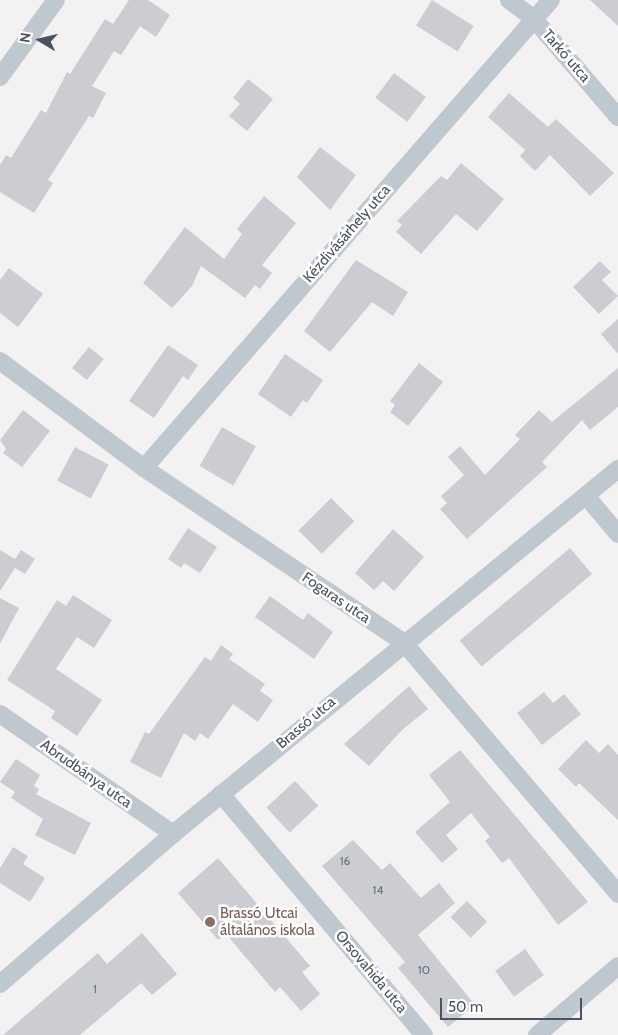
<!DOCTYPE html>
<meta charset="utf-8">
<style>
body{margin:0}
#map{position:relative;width:618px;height:1035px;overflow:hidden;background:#f3f1f1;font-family:Cabin,sans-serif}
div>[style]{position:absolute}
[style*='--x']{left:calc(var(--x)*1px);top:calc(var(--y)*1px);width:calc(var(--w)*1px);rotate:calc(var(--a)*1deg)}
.building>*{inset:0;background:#cbcdd3;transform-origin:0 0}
.street>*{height:18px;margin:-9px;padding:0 9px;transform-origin:9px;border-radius:9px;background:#c0c8cf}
.dots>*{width:14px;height:14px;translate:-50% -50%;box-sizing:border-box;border:2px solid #fff;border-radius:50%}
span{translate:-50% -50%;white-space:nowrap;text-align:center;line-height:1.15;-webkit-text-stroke:5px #fff;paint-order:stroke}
.number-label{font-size:12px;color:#6a727b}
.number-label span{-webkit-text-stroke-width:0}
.street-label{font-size:15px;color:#4a535e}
.education-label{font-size:15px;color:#785e54}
.left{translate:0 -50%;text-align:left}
.north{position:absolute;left:15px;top:15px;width:50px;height:50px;-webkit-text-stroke:4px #fff;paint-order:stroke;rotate:279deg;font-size:14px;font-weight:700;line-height:20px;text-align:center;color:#4a535e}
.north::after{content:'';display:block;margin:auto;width:18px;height:22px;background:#4a535e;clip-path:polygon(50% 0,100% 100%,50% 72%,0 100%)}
.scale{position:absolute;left:440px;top:998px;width:142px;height:22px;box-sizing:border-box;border:2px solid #4a535e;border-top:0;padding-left:6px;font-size:15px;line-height:18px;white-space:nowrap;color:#4a535e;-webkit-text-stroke:4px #fff;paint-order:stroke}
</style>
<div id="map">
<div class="building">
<i style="clip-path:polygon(129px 0,148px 0,170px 15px,156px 37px,140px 26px,121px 55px,114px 51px,92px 86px,106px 93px,93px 118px,89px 116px,48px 180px,53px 183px,34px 213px,0 192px,0 165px,6px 155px,11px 158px,41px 110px,46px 113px,67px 72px,70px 74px,105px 19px,113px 24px)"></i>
<i style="left:432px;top:0;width:49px;height:30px;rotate:32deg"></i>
<i style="clip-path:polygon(590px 0,618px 0,618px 26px)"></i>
<i style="left:394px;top:73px;width:40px;height:31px;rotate:37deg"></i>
<i style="clip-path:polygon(248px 79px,273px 99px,247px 131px,229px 116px,240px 104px,233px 98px)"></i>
<i style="clip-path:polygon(509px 93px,548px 127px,556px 119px,614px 173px,590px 196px,550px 155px,535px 171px,520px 156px,525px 150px,488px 117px)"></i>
<i style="clip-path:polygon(320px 147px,356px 175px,330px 210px,297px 177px)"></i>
<i style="clip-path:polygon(461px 163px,504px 199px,477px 231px,456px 214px,421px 254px,396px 232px,402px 225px,397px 221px,441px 176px,447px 180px)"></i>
<i style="clip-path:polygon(264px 196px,296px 223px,262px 265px,272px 273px,260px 289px,255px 285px,245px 298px,201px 266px,192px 286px,172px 308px,143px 283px,185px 227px,224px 259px,242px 234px,237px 229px)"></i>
<i style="clip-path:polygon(356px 260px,408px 292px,393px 316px,372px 302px,330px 352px,304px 331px)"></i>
<i style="clip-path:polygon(600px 261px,611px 272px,602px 280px,618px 296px,599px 314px,573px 287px)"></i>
<i style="clip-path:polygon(9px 268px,43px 294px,18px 327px,0 313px,0 280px)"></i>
<i style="clip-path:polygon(618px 319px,618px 354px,601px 334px)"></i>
<i style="clip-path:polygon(168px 345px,198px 365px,188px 380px,183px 376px,154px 418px,129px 401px)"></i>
<i style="left:89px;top:347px;width:19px;height:27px;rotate:39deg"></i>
<i style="clip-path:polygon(285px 354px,323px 380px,307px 403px,303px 400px,291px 417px,258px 394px)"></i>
<i style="clip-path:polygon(419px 363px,443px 382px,408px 426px,390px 412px,395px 405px,390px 401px)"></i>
<i style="clip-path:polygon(618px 368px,618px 407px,590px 430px,582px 420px,542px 462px,547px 467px,467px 539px,440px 509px,447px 503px,441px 496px,464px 475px,448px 457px,460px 446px,485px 475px,520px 439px,515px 435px,539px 410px,552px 422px)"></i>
<i style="clip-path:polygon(23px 410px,50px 431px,22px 467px,3px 453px,6px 449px,0 440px)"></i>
<i style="left:222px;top:427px;width:39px;height:45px;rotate:30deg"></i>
<i style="left:75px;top:447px;width:38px;height:38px;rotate:28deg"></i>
<i style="left:331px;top:498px;width:33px;height:46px;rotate:45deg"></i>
<i style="clip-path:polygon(188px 528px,217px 547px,200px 573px,184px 563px,181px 568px,168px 559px)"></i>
<i style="clip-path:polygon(393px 529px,424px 557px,394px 591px,383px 581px,374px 590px,355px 573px)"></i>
<i style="left:570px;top:548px;width:34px;height:144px;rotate:50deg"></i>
<i style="clip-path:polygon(0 550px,15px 559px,21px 550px,35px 559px,25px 574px,15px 568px,0 591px)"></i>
<i style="clip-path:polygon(73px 595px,112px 620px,94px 648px,77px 637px,56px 669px,102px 700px,77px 736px,51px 718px,55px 711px,7px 680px,57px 600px,66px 606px)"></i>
<i style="clip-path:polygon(270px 596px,303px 620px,308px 613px,333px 632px,314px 659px,255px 617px)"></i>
<i style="clip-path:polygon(0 598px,19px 608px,0 644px)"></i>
<i style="clip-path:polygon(221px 645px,233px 654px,229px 659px,265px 684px,260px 691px,273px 700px,258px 722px,233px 704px,208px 739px,200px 733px,195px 741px,184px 733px,161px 778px,130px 762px,145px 732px,149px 734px,205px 657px,211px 661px)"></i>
<i style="clip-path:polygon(409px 686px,428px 709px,402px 730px,369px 766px,344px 744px)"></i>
<i style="clip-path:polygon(544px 692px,553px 703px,564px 694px,581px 714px,542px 745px,517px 713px)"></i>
<i style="clip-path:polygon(586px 740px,599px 753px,608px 744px,618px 755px,618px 820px,579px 783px,576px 787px,558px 769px)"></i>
<i style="clip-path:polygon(460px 750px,588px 902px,558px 925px,509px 858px,502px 863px,485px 841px,490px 837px,471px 813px,446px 835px,458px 849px,442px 863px,415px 832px,450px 802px,429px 775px)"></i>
<i style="clip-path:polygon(16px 759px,40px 775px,34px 786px,39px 789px,36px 794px,91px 823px,75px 855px,35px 835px,43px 819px,11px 798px,15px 792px,0 782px)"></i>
<i style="left:295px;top:781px;width:34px;height:39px;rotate:47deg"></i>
<i style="clip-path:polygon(353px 840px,382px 870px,390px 863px,421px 898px,439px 883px,455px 903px,418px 935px,475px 1005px,448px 1027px,398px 968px,405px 962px,322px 866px)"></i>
<i style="clip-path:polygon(13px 847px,28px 856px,23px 864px,45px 878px,30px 902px,0 883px,0 868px)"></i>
<i style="clip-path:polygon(218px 858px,310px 966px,302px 972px,320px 994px,301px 1011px,280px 987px,275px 992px,226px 934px,218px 940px,178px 893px)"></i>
<i style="left:467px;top:901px;width:29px;height:23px;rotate:46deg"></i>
<i style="clip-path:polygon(142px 933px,177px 974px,152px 995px,141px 983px,80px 1035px,3px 1035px,98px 953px,107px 964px)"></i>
<i style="left:525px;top:949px;width:32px;height:37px;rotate:54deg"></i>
</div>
<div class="street">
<i style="--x:509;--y:0;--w:31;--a:37"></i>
<i style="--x:534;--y:19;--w:129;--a:49.4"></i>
<i style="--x:0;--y:77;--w:95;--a:-54"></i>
<i style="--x:0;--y:361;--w:179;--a:36.6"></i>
<i style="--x:144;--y:468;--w:313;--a:33.9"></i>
<i style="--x:404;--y:643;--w:330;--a:49.5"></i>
<i style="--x:144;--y:468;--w:620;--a:-48.99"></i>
<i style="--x:587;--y:497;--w:48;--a:50"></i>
<i style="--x:0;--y:714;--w:211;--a:34.7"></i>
<i style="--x:221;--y:794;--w:315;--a:49.9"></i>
<i style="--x:0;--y:984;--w:229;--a:-40.9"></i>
<i style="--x:173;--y:834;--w:576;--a:-39.36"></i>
<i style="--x:537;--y:1035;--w:106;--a:-40.4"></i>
</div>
<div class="dots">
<i style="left:210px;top:922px;background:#8d6e63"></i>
</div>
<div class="number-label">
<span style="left:345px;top:861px">16</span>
<span style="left:378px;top:890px">14</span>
<span style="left:424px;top:970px">10</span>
<span style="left:95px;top:989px">1</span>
</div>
<div class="street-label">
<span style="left:566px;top:56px;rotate:49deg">Tarkő utca</span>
<span style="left:347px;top:234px;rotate:-49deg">Kézdivásárhely utca</span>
<span style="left:336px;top:598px;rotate:34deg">Fogaras utca</span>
<span style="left:306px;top:723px;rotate:-40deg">Brassó utca</span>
<span style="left:86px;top:774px;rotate:35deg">Abrudbánya utca</span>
<span style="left:371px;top:972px;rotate:50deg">Orsovahida utca</span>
</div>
<div class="education-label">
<span class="left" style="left:220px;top:922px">Brassó Utcai<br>általános iskola</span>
</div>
<div class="north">N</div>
<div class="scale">50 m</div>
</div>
